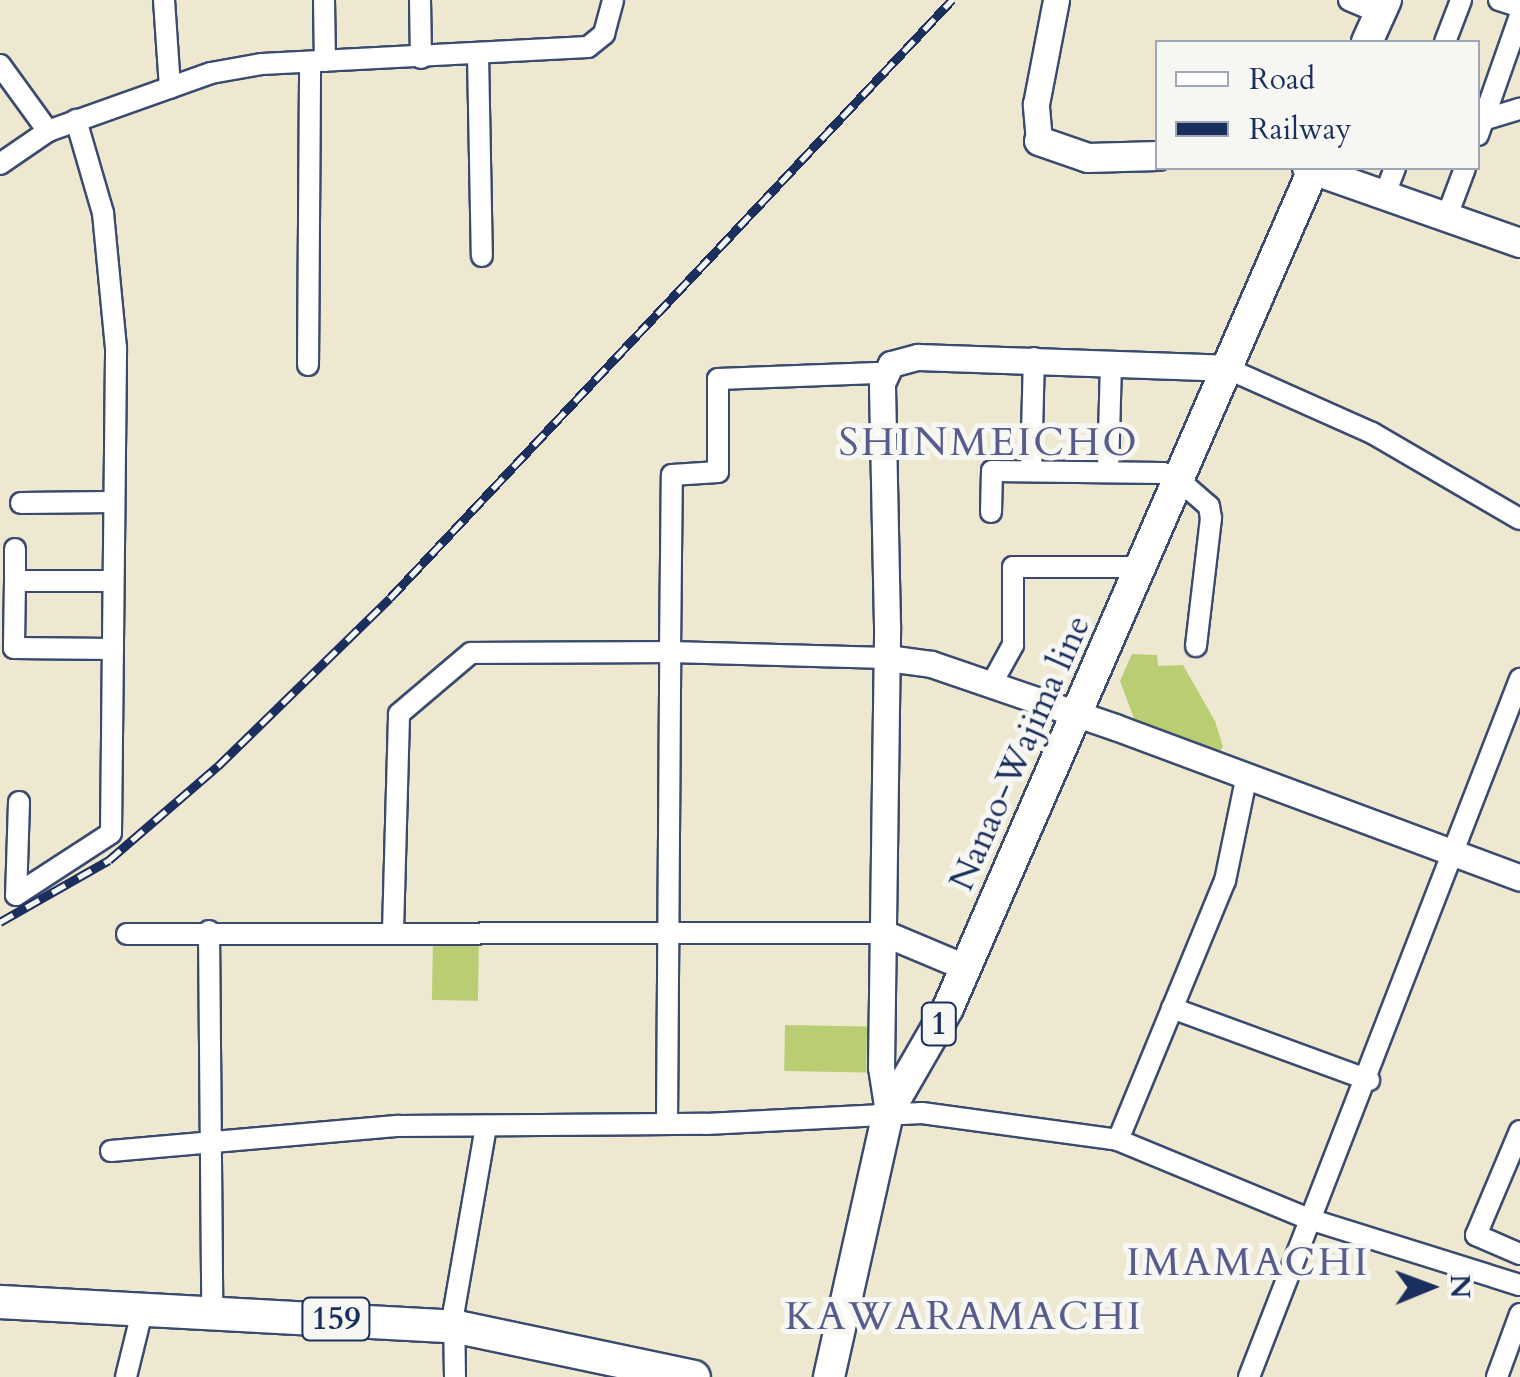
<!DOCTYPE html>
<style>
body{margin:0}
#map{position:relative;width:1520px;height:1377px;overflow:hidden;background:#efe8d1;font-family:Cardo,serif}
div>[style]{position:absolute}
[style*='--x']{left:calc(var(--x)*1px);top:calc(var(--y)*1px);width:calc(var(--w)*1px);rotate:calc(var(--a)*1deg)}
.green>*{inset:0;background:#b9ce72;transform-origin:0 0}
.roads{filter:drop-shadow(2px 0 #3b4b6f) drop-shadow(-2px 0 #3b4b6f) drop-shadow(0 2px #3b4b6f) drop-shadow(0 -2px #3b4b6f)}
.minor>*{height:20px;margin:-10px;padding:0 10px;transform-origin:10px;border-radius:10px;background:#fff}
.tertiary>*{height:25px;margin:-12.5px;padding:0 12.5px;transform-origin:12.5px;border-radius:12.5px;background:#fff}
.secondary>*{height:28px;margin:-14px;padding:0 14px;transform-origin:14px;border-radius:14px;background:#fff}
.primary>*{height:30px;margin:-15px;padding:0 15px;transform-origin:15px;border-radius:15px;background:#fff}
.trunk>*{height:32px;margin:-16px;padding:0 16px;transform-origin:16px;border-radius:16px;background:#fff}
.rail>*{height:9px;margin-top:-4.5px;transform-origin:0;background:repeating-linear-gradient(90deg,#f6f6f2 0 15px,#1b2f5e 0 30px);box-sizing:border-box;border-block:2px solid #1b2f5e}
span{translate:-50% -50%;white-space:nowrap;text-align:center;line-height:1.15;-webkit-text-stroke:10px #f6f6f2;paint-order:stroke}
.shield-label span{padding:2px 8px;background:#f6f6f2;border:2px solid;border-radius:8px;-webkit-text-stroke-width:0}
.shield-label{font-size:32px;color:#1b2f5e;font-weight:700}
.street-label{font-size:35px;color:#1b2f5e}
.quarter-label{font-size:40px;color:#585c8c;letter-spacing:2.5px}
.legend{position:absolute;left:1155px;top:40px;width:325px;height:130px;box-sizing:border-box;background:#f6f6f2;border:2px solid #9ea6b7;margin:0;padding:12px 18px;list-style:none;font-size:30px;color:#1b2f5e}
.legend li{display:flex;align-items:center;gap:20px;height:50px}
.legend b{width:50px;border:2px solid #9ea6b7}
.north{position:absolute;left:1380px;top:1237px;width:100px;height:100px;-webkit-text-stroke:8px #f6f6f2;paint-order:stroke;rotate:89deg;font-size:28px;font-weight:700;line-height:40px;text-align:center;color:#1b2f5e}
.north::after{content:'';display:block;margin:auto;width:35px;height:45px;background:#1b2f5e;clip-path:polygon(50% 0,100% 100%,50% 72%,0 100%)}
</style>
<div id="map">
<div class="green">
<i style="clip-path:polygon(1132px 654px,1157px 655px,1158px 666px,1183px 665px,1215px 721px,1223px 747px,1217px 755px,1135px 721px,1120px 681px)"></i>
<i style="left:433px;top:939px;width:46px;height:61px;rotate:1deg"></i>
<i style="left:785px;top:1025px;width:82px;height:46px;rotate:1deg"></i>
</div>
<div class="roads">
<div class="minor">
<i style="--x:164;--y:0;--w:88;--a:86.1"></i>
<i style="--x:324;--y:0;--w:61;--a:89.1"></i>
<i style="--x:420;--y:0;--w:58;--a:89"></i>
<i style="--x:1349;--y:0;--w:34;--a:23"></i>
<i style="--x:1499;--y:0;--w:22;--a:18"></i>
<i style="--x:1445;--y:42;--w:45;--a:-69.1"></i>
<i style="--x:478;--y:55;--w:201;--a:88.9"></i>
<i style="--x:0;--y:65;--w:82;--a:54"></i>
<i style="--x:1483;--y:120;--w:39;--a:-17"></i>
<i style="--x:1478;--y:135;--w:126;--a:-70.6"></i>
<i style="--x:0;--y:164;--w:58;--a:-34.5"></i>
<i style="--x:48;--y:131;--w:173;--a:-19.6"></i>
<i style="--x:211;--y:73;--w:52;--a:-10"></i>
<i style="--x:262;--y:64;--w:326;--a:-3"></i>
<i style="--x:588;--y:47;--w:21;--a:-39"></i>
<i style="--x:604;--y:34;--w:35;--a:-75"></i>
<i style="--x:1385;--y:194;--w:28;--a:-69"></i>
<i style="--x:1447;--y:216;--w:51;--a:-69.4"></i>
<i style="--x:308;--y:365;--w:302;--a:-89.6"></i>
<i style="--x:1226;--y:368;--w:160;--a:24"></i>
<i style="--x:1372;--y:433;--w:171;--a:30.2"></i>
<i style="--x:1031;--y:471;--w:113;--a:-88.5"></i>
<i style="--x:1108;--y:471;--w:107;--a:-88.4"></i>
<i style="--x:21;--y:503;--w:91;--a:-0.6"></i>
<i style="--x:991;--y:512;--w:41;--a:-88.6"></i>
<i style="--x:992;--y:471;--w:171;--a:0.7"></i>
<i style="--x:1163;--y:473;--w:19;--a:25"></i>
<i style="--x:1180;--y:481;--w:38;--a:41"></i>
<i style="--x:1209;--y:506;--w:12;--a:81"></i>
<i style="--x:1211;--y:518;--w:129;--a:96.7"></i>
<i style="--x:15;--y:549;--w:32;--a:90"></i>
<i style="--x:15;--y:581;--w:96;--a:0"></i>
<i style="--x:15;--y:581;--w:67;--a:90.9"></i>
<i style="--x:14;--y:648;--w:99;--a:0.6"></i>
<i style="--x:991;--y:685;--w:46;--a:-61.2"></i>
<i style="--x:1013;--y:645;--w:78;--a:-90"></i>
<i style="--x:1013;--y:567;--w:130;--a:0"></i>
<i style="--x:19;--y:802;--w:93;--a:91.8"></i>
<i style="--x:16;--y:895;--w:113;--a:-33.1"></i>
<i style="--x:111;--y:833;--w:485;--a:-89.4"></i>
<i style="--x:116;--y:348;--w:136;--a:-95.5"></i>
<i style="--x:103;--y:213;--w:97;--a:-106.2"></i>
<i style="--x:209;--y:931;--w:380;--a:89.5"></i>
<i style="--x:393;--y:931;--w:217;--a:-88.4"></i>
<i style="--x:399;--y:714;--w:94;--a:-40.3"></i>
<i style="--x:471;--y:653;--w:199;--a:-0.3"></i>
<i style="--x:670;--y:652;--w:177;--a:-89.4"></i>
<i style="--x:672;--y:475;--w:46;--a:-3.7"></i>
<i style="--x:718;--y:472;--w:93;--a:-90"></i>
<i style="--x:718;--y:379;--w:159;--a:-2.2"></i>
<i style="--x:877;--y:373;--w:11;--a:63"></i>
<i style="--x:127;--y:934;--w:757;--a:-0.08"></i>
<i style="--x:1172;--y:1008;--w:210;--a:20.1"></i>
<i style="--x:667;--y:1122;--w:470;--a:-89.6"></i>
<i style="--x:670;--y:652;--w:217;--a:1.6"></i>
<i style="--x:1520;--y:1131;--w:113;--a:112.9"></i>
<i style="--x:1476;--y:1235;--w:48;--a:23.4"></i>
<i style="--x:1118;--y:1140;--w:280;--a:-67.6"></i>
<i style="--x:1225;--y:881;--w:108;--a:-78.3"></i>
<i style="--x:111;--y:1151;--w:289;--a:-5"></i>
<i style="--x:399;--y:1126;--w:307;--a:-0.4"></i>
<i style="--x:706;--y:1124;--w:216;--a:-2.9"></i>
<i style="--x:922;--y:1113;--w:198;--a:7.8"></i>
<i style="--x:1118;--y:1140;--w:207;--a:22.5"></i>
<i style="--x:1309;--y:1219;--w:221;--a:17.4"></i>
<i style="--x:126;--y:1377;--w:71;--a:-76.2"></i>
<i style="--x:455;--y:1377;--w:67;--a:-90.9"></i>
<i style="--x:454;--y:1310;--w:187;--a:-80.1"></i>
<i style="--x:1249;--y:1377;--w:749;--a:-68.78"></i>
<i style="--x:1497;--y:1377;--w:67;--a:-69.9"></i>
</div>
<div class="tertiary">
<i style="--x:1039;--y:141;--w:37;--a:-95"></i>
<i style="--x:1036;--y:104;--w:106;--a:-79.1"></i>
<i style="--x:887;--y:658;--w:44;--a:7.8"></i>
<i style="--x:931;--y:664;--w:194;--a:18.9"></i>
<i style="--x:1115;--y:727;--w:432;--a:20.4"></i>
<i style="--x:884;--y:933;--w:88;--a:22.8"></i>
<i style="--x:888;--y:1112;--w:46;--a:-98.8"></i>
<i style="--x:881;--y:1067;--w:442;--a:-89.2"></i>
<i style="--x:887;--y:625;--w:242;--a:-91.2"></i>
<i style="--x:882;--y:383;--w:21;--a:-65"></i>
<i style="--x:891;--y:364;--w:28;--a:-15"></i>
<i style="--x:918;--y:357;--w:308;--a:2"></i>
</div>
<div class="secondary">
<i style="--x:1039;--y:141;--w:52;--a:19.1"></i>
<i style="--x:1088;--y:158;--w:70;--a:-1.6"></i>
<i style="--x:1307;--y:168;--w:226;--a:19.4"></i>
</div>
<div class="primary">
<i style="--x:1367;--y:42;--w:46;--a:-65.7"></i>
<i style="--x:829;--y:1377;--w:271;--a:-77.4"></i>
<i style="--x:888;--y:1112;--w:120;--a:-60"></i>
<i style="--x:948;--y:1008;--w:916;--a:-66.46"></i>
</div>
<div class="trunk">
<i style="--x:0;--y:1302;--w:458;--a:3.1"></i>
<i style="--x:457;--y:1327;--w:242;--a:11.9"></i>
</div>
</div>
<div class="rail">
<i style="--x:0;--y:922;--w:125;--a:-29.6"></i>
<i style="--x:109;--y:860;--w:144;--a:-40.8"></i>
<i style="--x:218;--y:766;--w:240;--a:-44.3"></i>
<i style="--x:390;--y:598;--w:821;--a:-46.78"></i>
</div>
<div class="shield-label">
<span style="left:939px;top:1024px">1</span>
<span style="left:336px;top:1319px">159</span>
</div>
<div class="street-label">
<span style="left:1020px;top:753px;rotate:-66deg">Nanao-Wajima line</span>
</div>
<div class="quarter-label">
<span style="left:989px;top:443px">SHINMEICHO</span>
<span style="left:1248px;top:1263px">IMAMACHI</span>
<span style="left:964px;top:1317px">KAWARAMACHI</span>
</div>
<ul class="legend">
<li><b style="height:12px;background:#fff"></b>Road</li>
<li><b style="height:12px;background:#1b2f5e"></b>Railway</li>
</ul>
<div class="north">N</div>
</div>
